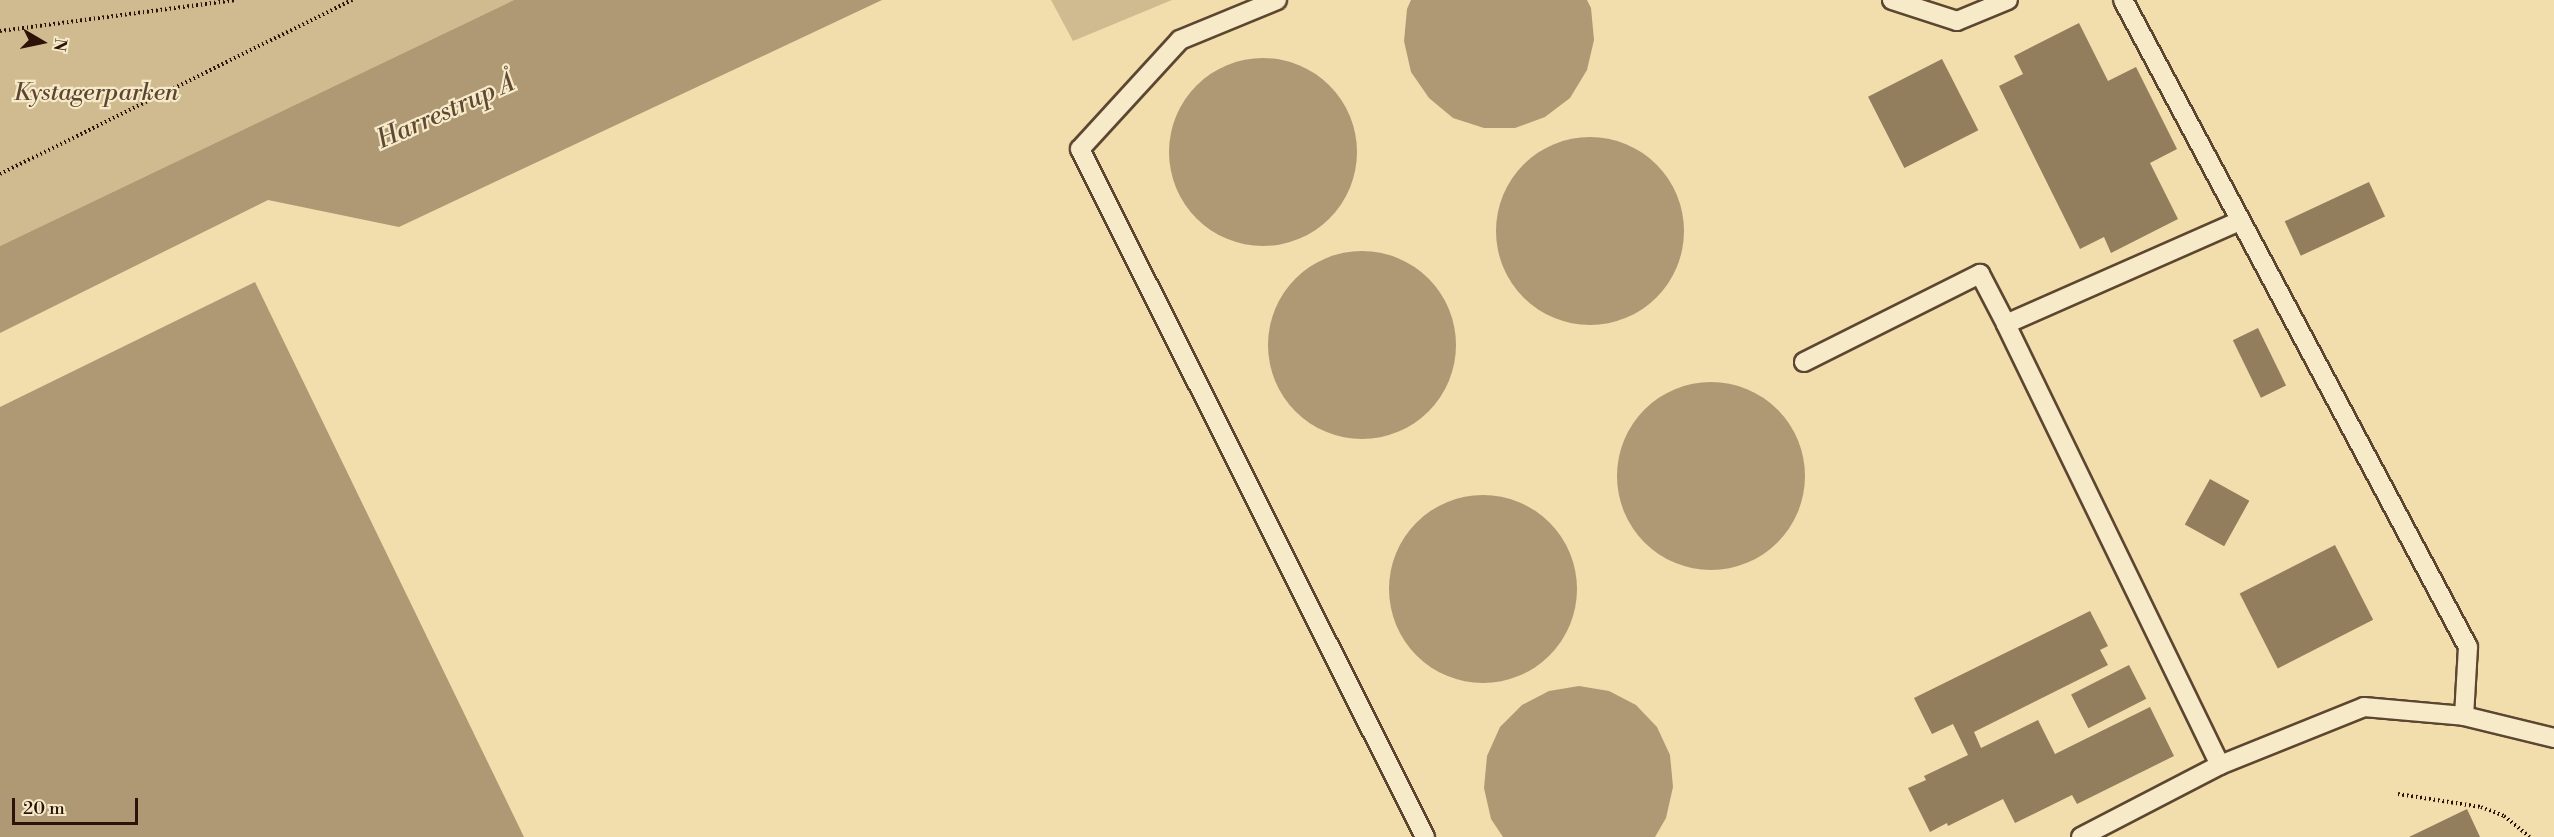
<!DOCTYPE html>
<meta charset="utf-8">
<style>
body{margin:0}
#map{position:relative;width:2554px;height:837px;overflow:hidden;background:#f1deac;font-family:"Libre Bodoni",serif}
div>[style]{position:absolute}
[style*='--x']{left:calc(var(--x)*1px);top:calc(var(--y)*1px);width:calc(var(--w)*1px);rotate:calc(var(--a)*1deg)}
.green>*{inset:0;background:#d0bb90}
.water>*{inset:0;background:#ae9974}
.round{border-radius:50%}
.building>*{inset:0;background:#927d5d;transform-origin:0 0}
.path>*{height:4px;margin-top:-2px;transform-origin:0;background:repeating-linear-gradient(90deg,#2c1308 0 1.5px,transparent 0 4.5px)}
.roads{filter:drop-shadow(2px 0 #5d4631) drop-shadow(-2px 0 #5d4631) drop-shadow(0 2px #5d4631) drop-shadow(0 -2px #5d4631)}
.lane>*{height:18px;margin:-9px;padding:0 9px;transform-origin:9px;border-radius:9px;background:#f6eac9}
span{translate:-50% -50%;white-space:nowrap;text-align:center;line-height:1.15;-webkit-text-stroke:4.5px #f6eac9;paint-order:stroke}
.park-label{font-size:24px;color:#5d4531;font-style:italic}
.water-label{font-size:26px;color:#604933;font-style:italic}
.north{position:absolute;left:12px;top:12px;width:60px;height:60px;-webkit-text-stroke:4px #f6eac9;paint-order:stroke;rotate:99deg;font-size:16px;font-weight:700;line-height:24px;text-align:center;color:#2c1308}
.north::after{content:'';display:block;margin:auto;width:21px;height:27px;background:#2c1308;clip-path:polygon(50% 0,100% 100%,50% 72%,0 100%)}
.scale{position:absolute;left:12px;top:798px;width:126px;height:27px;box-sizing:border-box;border:3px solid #2c1308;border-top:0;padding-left:8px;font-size:18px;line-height:21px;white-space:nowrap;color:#2c1308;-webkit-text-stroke:4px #f6eac9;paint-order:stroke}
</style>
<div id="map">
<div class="green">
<i style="clip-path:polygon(0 0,514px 0,0 246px)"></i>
<i style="clip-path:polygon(1051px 0,1172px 0,1073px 41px)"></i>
</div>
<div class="water">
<i style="clip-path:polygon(514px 0,882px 0,399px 227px,268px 200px,0 333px,0 246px)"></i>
<i style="clip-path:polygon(1411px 0,1587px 0,1591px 8px,1594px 40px,1587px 70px,1570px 98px,1545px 117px,1515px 128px,1484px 128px,1453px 118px,1429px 98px,1411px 72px,1404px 41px,1407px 9px)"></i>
<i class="round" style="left:1169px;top:58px;width:188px;height:188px"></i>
<i class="round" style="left:1496px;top:137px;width:188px;height:188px"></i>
<i class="round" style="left:1268px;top:251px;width:188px;height:188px"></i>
<i style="clip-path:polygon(255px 282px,524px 837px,0 837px,0 407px)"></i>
<i class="round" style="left:1617px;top:382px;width:188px;height:188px"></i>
<i class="round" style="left:1389px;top:495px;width:188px;height:188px"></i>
<i style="clip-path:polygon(1579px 686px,1609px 691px,1636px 705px,1657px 727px,1670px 755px,1673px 787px,1666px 818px,1655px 837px,1503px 837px,1491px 819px,1484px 788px,1487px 756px,1500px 727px,1522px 705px,1549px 691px)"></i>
</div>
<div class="building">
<i style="clip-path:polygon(2079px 23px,2108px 81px,2136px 67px,2177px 149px,2150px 163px,2178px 219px,2111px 253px,2104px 237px,2080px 249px,1999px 86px,2023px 74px,2014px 56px)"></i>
<i style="left:1942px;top:59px;width:80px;height:83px;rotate:63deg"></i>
<i style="left:2369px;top:182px;width:38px;height:93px;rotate:65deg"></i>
<i style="left:2258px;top:328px;width:64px;height:28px;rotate:64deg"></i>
<i style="left:2210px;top:479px;width:45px;height:52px;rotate:29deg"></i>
<i style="left:2335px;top:545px;width:84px;height:107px;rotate:63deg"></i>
<i style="clip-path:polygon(2090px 611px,2108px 646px,2100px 650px,2108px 665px,1974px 732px,1981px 748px,2038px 720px,2055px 754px,2150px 707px,2174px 756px,2077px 804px,2072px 795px,2015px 823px,2003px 799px,1948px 826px,1947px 823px,1930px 832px,1908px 788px,1926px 780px,1924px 776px,1968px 755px,1953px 724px,1932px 734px,1914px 698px)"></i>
<i style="left:2129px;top:665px;width:38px;height:65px;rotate:63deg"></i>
<i style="clip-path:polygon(2467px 809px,2480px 837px,2409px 837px)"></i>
</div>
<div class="path">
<i style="--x:0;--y:31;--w:238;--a:-7.5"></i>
<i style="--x:0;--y:174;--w:393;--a:-26.3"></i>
<i style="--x:2398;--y:794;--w:84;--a:8.9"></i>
<i style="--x:2481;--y:807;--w:25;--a:21"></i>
<i style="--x:2504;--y:816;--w:33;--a:39"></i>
</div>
<div class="roads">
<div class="lane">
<i style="--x:1277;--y:0;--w:105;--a:157.6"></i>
<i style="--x:1180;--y:40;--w:148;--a:132.5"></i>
<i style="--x:1080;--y:149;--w:770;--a:63.37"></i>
<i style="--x:1892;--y:0;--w:68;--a:17.9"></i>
<i style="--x:1957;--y:21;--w:55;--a:-22.4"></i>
<i style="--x:2123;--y:0;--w:733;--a:61.93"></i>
<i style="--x:2468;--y:647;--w:69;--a:93.3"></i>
<i style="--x:1804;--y:362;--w:197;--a:-26.6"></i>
<i style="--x:1980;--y:274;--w:56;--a:62.5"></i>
<i style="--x:2220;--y:765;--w:490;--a:-115.9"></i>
<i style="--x:2006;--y:324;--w:256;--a:-23.8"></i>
<i style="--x:2081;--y:837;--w:157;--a:-27.4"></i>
<i style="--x:2220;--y:765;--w:155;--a:-21.9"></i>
<i style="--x:2364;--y:707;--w:100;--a:5.1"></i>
<i style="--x:2464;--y:716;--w:93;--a:13.7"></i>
</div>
</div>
<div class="park-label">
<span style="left:96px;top:94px">Kystagerparken</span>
</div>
<div class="water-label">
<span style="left:446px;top:112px;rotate:-24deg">Harrestrup Å</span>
</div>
<div class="north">N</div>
<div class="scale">20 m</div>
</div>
